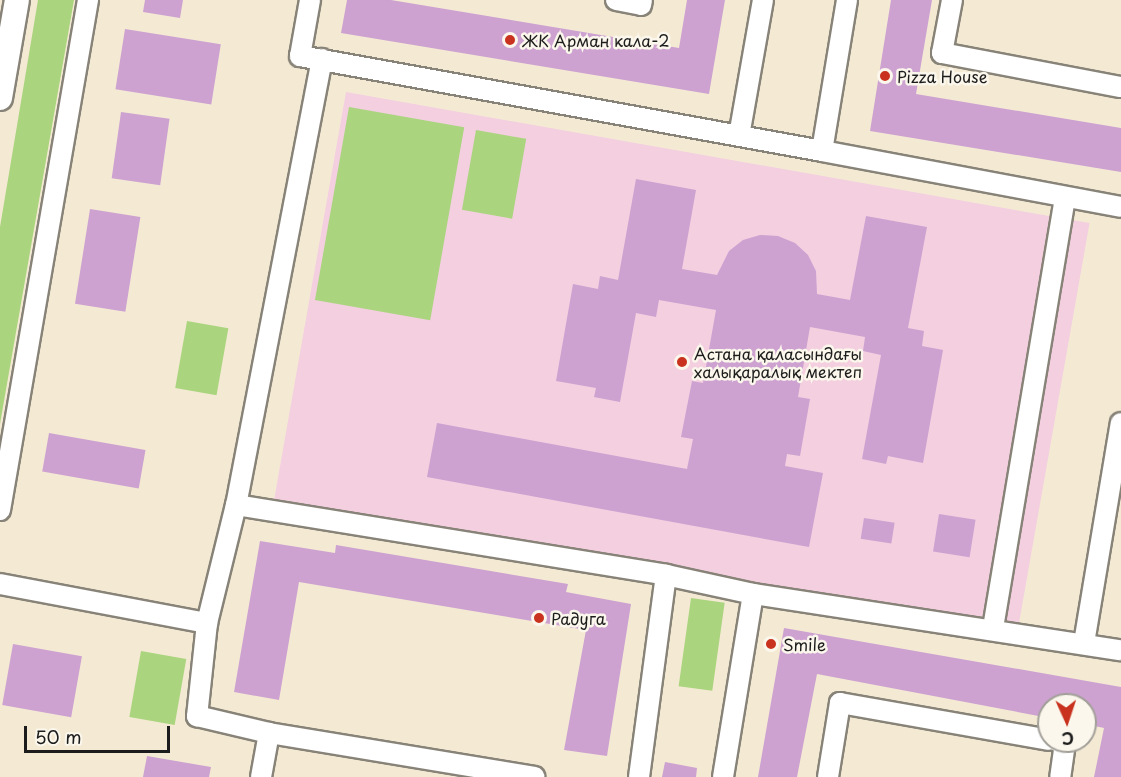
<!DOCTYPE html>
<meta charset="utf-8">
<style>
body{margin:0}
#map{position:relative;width:1121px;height:777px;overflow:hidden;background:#f4ead4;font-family:"Playpen Sans",sans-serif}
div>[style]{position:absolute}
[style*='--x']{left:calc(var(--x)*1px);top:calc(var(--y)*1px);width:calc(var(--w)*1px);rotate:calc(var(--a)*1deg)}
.built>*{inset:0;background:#f3cfe0;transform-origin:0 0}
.green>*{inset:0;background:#abd47f;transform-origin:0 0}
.building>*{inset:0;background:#cda2d1;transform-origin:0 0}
.roads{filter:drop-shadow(2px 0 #888378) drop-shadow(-2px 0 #888378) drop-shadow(0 2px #888378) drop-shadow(0 -2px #888378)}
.minor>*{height:20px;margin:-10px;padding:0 10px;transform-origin:10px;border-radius:10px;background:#fff}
.major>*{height:24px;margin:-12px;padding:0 12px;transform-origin:12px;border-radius:12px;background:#fff}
.dots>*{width:16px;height:16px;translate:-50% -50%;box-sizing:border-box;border:3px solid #fbf7ec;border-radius:50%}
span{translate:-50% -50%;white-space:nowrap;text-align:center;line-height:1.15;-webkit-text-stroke:5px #fbf7ec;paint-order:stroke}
.poi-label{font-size:16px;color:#1c1c1c}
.left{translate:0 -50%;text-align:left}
.north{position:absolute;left:1037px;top:693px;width:60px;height:60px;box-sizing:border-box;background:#fbf7ec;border:2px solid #a29f99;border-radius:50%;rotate:177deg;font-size:16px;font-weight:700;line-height:24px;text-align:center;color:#1c1c1c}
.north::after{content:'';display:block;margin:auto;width:21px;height:27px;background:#c8321e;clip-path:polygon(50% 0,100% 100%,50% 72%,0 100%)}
.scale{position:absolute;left:24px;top:726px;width:146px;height:27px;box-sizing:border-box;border:3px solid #1c1c1c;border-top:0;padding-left:8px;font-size:18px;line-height:21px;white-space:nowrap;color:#1c1c1c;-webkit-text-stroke:4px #fbf7ec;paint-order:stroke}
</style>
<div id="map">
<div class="built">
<i style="left:346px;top:92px;width:755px;height:413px;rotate:10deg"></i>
</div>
<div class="green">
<i style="clip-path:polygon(38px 0,74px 0,0 424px,0 227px)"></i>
<i style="left:349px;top:107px;width:117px;height:196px;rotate:10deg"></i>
<i style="left:476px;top:130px;width:51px;height:81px;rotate:10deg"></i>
<i style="left:187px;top:321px;width:42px;height:68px;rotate:10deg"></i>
<i style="left:691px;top:598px;width:34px;height:89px;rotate:8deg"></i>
<i style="left:141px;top:651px;width:46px;height:67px;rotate:10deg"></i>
</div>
<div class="building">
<i style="clip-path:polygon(145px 0,183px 0,180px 18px,143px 12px)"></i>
<i style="clip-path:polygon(347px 0,391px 0,679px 48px,687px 0,725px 0,709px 94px,341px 33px)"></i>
<i style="clip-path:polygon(891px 0,932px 0,916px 94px,1121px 128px,1121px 172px,870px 131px)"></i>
<i style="left:125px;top:29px;width:97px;height:61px;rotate:9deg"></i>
<i style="left:121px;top:112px;width:49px;height:67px;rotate:8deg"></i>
<i style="clip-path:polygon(636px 179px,696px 190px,682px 269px,717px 275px,729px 251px,743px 240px,760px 235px,778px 236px,795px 243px,808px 255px,816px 271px,817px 294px,850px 300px,866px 216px,927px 227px,908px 328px,924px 331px,922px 346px,943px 350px,923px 463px,888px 456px,886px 464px,862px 459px,881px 355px,863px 351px,865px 337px,810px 327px,798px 397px,810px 399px,800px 456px,787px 454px,785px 466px,823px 473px,809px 547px,427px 477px,437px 423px,687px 469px,693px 439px,681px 437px,692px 381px,703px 383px,716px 310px,659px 300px,656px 317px,636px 313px,620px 402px,594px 397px,596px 388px,556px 381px,573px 284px,598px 289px,600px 276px,618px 280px)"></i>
<i style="left:90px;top:209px;width:51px;height:96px;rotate:9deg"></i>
<i style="left:49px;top:433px;width:98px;height:39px;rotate:10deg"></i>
<i style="left:939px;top:514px;width:37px;height:38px;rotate:9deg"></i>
<i style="left:864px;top:518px;width:31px;height:21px;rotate:9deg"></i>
<i style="clip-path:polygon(260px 541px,335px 553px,336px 545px,568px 584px,566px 592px,631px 604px,607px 756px,564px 750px,586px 630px,299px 582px,279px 700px,234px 692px)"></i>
<i style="clip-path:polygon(784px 628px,1121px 687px,1121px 777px,1094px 777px,1104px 728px,1085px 724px,1085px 705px,1049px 705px,1049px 718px,817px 674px,797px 777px,758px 777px)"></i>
<i style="left:13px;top:644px;width:70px;height:62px;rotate:10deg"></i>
<i style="clip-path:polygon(147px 756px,211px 767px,209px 777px,143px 777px)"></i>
<i style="clip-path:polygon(665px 762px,697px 768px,696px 777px,662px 777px)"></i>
</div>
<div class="roads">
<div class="minor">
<i style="--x:310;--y:0;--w:57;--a:100.1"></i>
<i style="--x:300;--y:56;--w:531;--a:10.31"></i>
<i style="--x:822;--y:151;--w:153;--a:-80.6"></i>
<i style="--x:616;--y:0;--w:25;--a:11"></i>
<i style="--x:641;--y:5;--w:5;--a:-79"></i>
<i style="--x:952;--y:0;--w:54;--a:100.7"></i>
<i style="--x:942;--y:53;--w:182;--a:10.8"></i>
<i style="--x:322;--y:59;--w:454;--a:100.9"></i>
<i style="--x:236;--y:505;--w:122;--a:103.8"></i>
<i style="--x:207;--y:623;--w:94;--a:96.1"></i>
<i style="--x:197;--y:716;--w:74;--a:13.3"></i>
<i style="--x:269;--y:733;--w:269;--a:9.4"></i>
<i style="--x:739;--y:136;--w:138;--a:-80"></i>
<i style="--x:822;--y:151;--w:304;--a:10.6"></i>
<i style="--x:236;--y:505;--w:436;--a:9.2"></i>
<i style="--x:666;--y:575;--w:89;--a:12.3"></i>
<i style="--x:753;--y:594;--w:372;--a:8.7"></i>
<i style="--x:0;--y:510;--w:518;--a:-80.21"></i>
<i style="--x:0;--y:584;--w:211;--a:10.7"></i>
<i style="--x:993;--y:628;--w:436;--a:-80.5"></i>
<i style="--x:1084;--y:643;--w:223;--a:-80.5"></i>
<i style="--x:1057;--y:741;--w:8;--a:14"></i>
<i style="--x:1065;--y:743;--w:34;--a:98"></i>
<i style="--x:261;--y:777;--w:45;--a:-79.7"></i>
<i style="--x:639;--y:777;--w:204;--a:-82.4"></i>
<i style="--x:723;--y:777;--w:185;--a:-80.7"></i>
<i style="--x:828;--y:777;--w:75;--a:-80.8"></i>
<i style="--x:840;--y:703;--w:212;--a:10"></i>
</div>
<div class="major">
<i style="--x:0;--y:98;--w:99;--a:-80.2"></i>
</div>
</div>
<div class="dots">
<i style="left:510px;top:40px;background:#c8321e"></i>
<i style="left:885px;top:76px;background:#c8321e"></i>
<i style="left:682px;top:362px;background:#c8321e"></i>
<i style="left:539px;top:618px;background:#c8321e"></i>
<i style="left:771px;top:644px;background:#c8321e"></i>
</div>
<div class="poi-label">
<span class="left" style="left:522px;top:40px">ЖК Арман кала-2</span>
<span class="left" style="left:897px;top:76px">Pizza House</span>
<span class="left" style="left:694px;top:362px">Астана қаласындағы<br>халықаралық мектеп</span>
<span class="left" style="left:551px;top:618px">Радуга</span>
<span class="left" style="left:783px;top:644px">Smile</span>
</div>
<div class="north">С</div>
<div class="scale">50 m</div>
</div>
